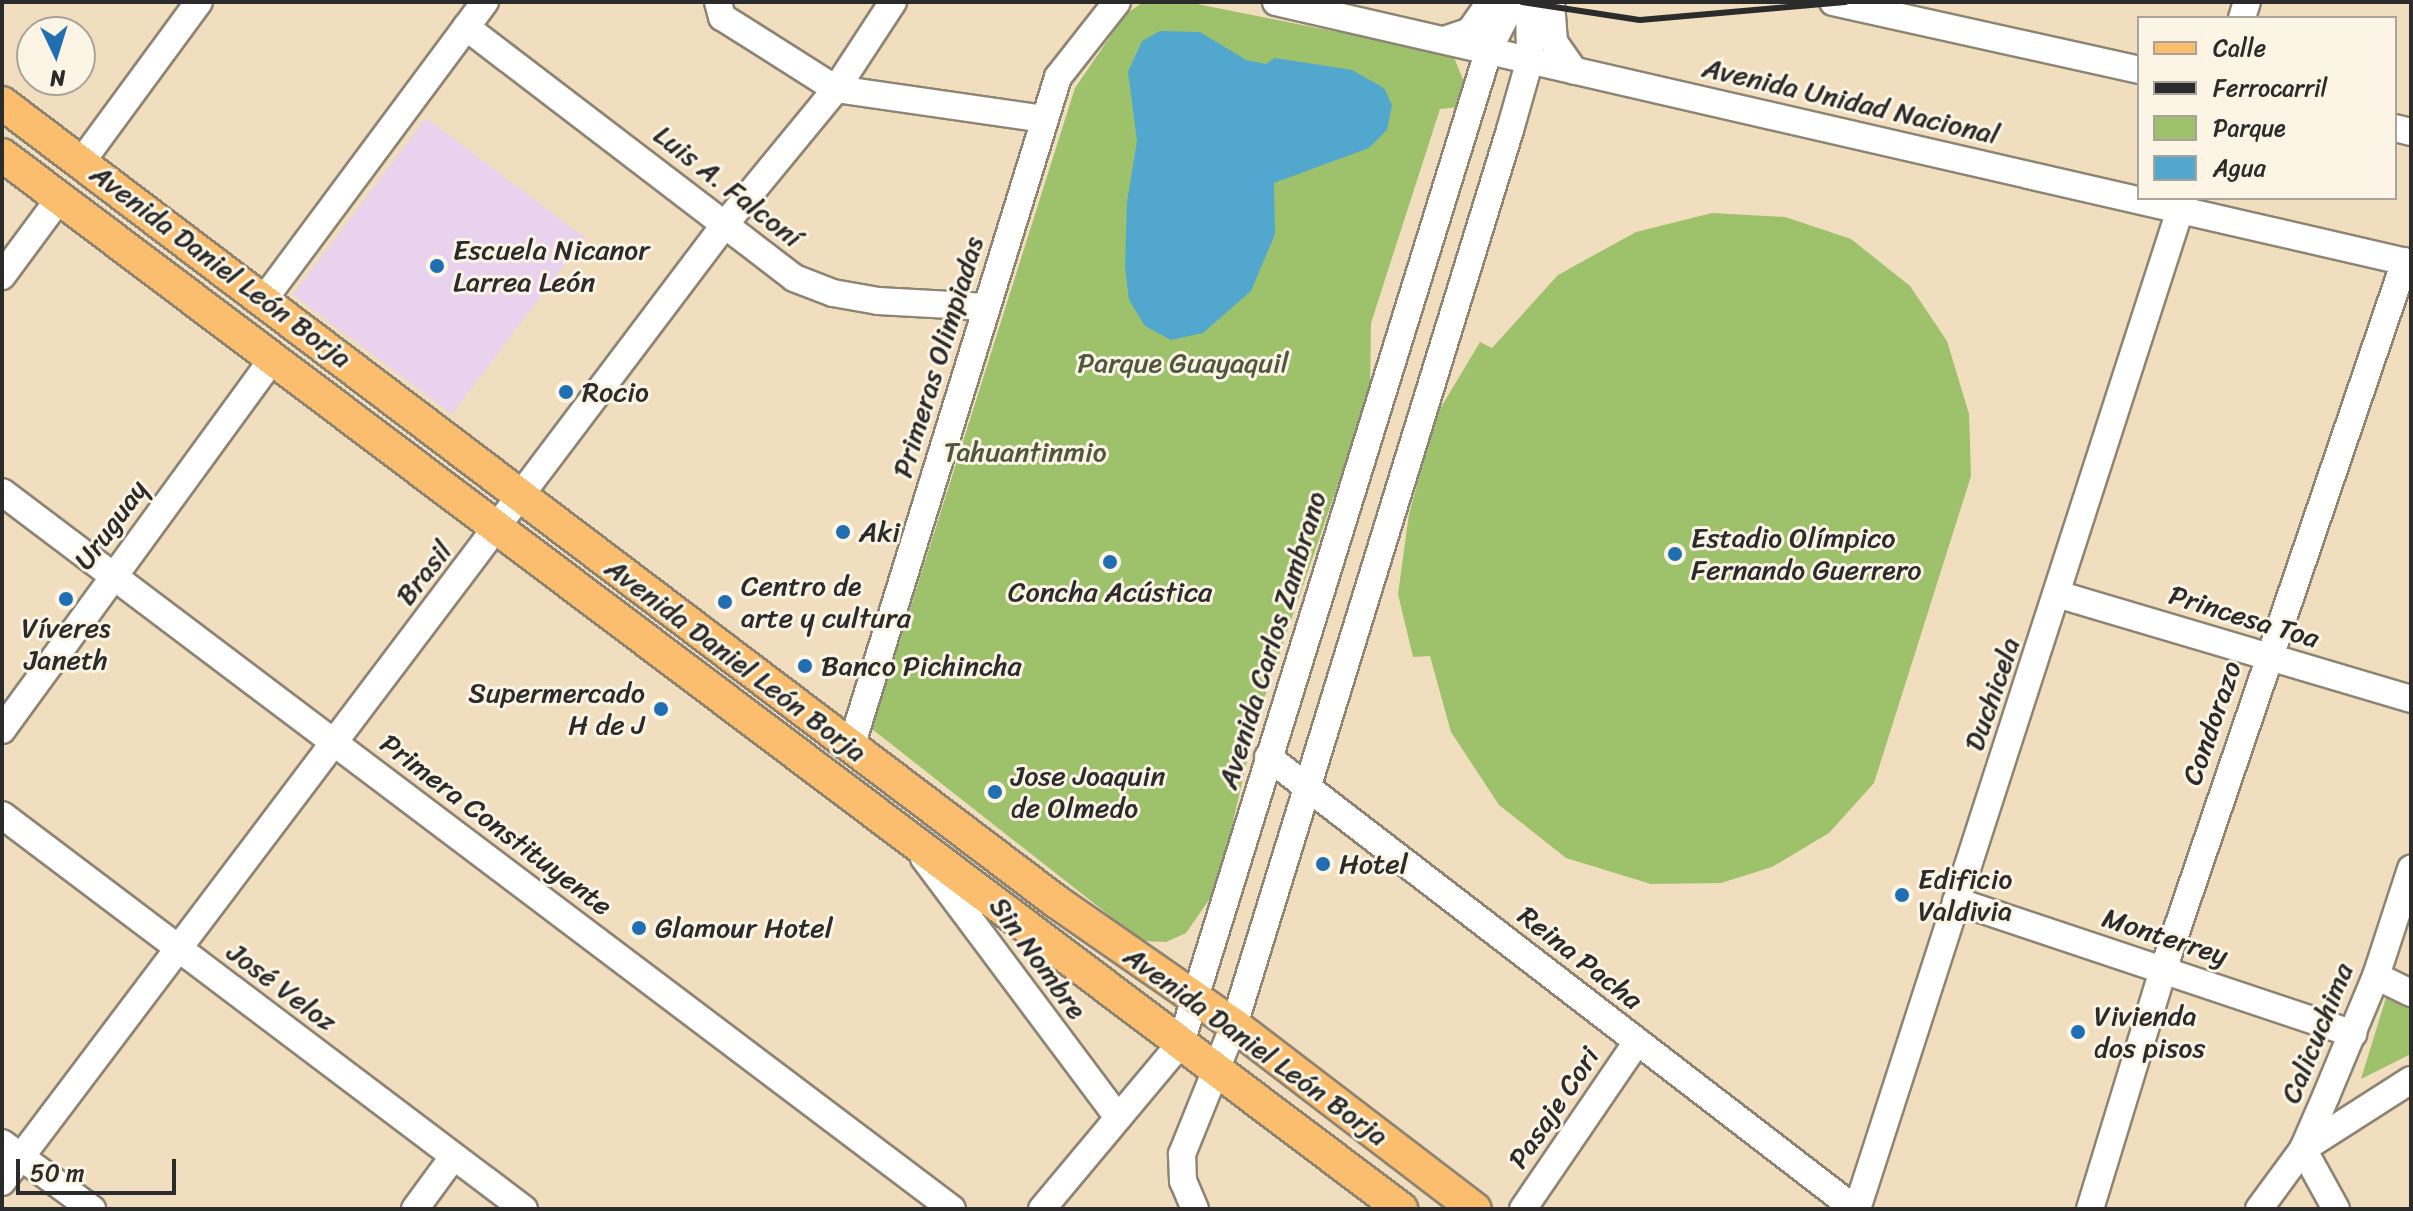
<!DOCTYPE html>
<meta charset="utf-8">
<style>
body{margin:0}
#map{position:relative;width:2413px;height:1211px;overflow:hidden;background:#f1debe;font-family:Sriracha,sans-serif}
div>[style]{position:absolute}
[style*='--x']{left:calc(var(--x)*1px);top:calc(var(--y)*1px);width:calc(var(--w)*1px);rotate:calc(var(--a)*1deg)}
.built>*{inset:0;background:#e8d2ee;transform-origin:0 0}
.green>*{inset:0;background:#9ec16b}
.water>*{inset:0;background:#52a7ce}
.roads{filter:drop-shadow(2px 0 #8e8474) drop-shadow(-2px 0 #8e8474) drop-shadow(0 2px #8e8474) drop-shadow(0 -2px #8e8474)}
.minor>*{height:26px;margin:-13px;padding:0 13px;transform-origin:13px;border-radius:13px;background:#fff}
.major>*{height:32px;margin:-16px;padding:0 16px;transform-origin:16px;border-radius:16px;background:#fbbd6e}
.rail>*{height:6px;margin:-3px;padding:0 3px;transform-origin:3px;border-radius:3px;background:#2b2b2b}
.dots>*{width:22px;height:22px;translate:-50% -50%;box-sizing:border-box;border:4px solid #fcf5e5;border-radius:50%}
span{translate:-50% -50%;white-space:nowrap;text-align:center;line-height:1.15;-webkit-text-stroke:6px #fcf5e5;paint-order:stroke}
.street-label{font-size:28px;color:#2b2b2b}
.poi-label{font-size:28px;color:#2b2b2b}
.left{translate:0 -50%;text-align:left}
.right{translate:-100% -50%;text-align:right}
.park-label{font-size:28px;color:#4e583e}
.frame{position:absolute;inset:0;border:4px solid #2b2b2b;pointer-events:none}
.legend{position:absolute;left:2137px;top:16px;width:260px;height:184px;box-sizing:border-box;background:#fcf5e5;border:2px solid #a8a49b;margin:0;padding:10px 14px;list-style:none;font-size:24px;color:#2b2b2b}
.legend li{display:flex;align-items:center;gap:16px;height:40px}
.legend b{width:40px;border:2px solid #a8a49b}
.north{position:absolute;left:16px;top:16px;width:80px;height:80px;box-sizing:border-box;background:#fcf5e5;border:2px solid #a8a49b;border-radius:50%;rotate:176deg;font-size:22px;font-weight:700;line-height:32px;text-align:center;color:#2b2b2b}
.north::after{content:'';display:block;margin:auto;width:28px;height:36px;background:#1f6fb2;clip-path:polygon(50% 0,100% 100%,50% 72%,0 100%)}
.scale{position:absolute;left:16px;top:1159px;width:160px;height:36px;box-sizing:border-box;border:4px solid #2b2b2b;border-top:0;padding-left:10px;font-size:24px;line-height:28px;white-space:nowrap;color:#2b2b2b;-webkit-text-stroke:6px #fcf5e5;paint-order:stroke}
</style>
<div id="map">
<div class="built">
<i style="left:426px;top:118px;width:199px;height:221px;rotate:37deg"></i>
</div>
<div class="green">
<i style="clip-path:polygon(1143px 2px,1187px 2px,1453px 55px,1466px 87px,1460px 107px,1440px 109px,1371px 323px,1370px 391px,1256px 722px,1218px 887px,1186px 933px,1166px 942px,1142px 941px,872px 729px,1075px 88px,1125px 15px)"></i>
<i style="clip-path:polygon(1712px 213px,1785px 217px,1851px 239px,1910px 286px,1947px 341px,1969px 414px,1971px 476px,1874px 783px,1829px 833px,1772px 867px,1721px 883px,1651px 884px,1566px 858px,1499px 805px,1451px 732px,1430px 656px,1413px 657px,1398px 594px,1409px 514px,1437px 414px,1480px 342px,1492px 348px,1558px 275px,1636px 232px)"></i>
<i style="clip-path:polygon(2389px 988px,2411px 1001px,2411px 1054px,2361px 1079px)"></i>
</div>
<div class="water">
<i style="clip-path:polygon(1160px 31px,1200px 32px,1246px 60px,1266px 64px,1275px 58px,1352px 70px,1384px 88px,1392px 105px,1387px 130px,1369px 148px,1274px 183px,1275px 234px,1251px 291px,1203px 333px,1171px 340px,1145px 326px,1129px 300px,1125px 267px,1127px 202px,1137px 141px,1128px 72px,1142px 41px)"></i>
</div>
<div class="roads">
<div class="minor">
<i style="--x:718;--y:2;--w:16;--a:75"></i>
<i style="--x:722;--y:17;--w:135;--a:32.3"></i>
<i style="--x:836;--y:89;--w:209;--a:8.2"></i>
<i style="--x:1276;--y:2;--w:1165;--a:12.95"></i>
<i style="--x:1551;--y:2;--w:40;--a:85.7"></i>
<i style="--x:1554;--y:42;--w:35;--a:55"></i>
<i style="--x:1833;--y:2;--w:313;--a:12.5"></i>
<i style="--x:2242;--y:18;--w:17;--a:-73"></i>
<i style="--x:466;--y:27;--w:413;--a:37.4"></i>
<i style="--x:794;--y:278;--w:42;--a:21"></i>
<i style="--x:833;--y:293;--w:46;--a:10.1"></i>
<i style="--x:878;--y:301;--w:109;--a:3.2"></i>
<i style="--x:1447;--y:39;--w:24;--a:-19"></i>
<i style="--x:1470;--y:31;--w:35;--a:-55"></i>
<i style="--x:2395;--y:128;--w:16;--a:14"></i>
<i style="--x:82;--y:161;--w:197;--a:-53.7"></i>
<i style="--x:2;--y:276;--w:96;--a:-53.5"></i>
<i style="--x:265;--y:298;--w:369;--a:-53.4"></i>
<i style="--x:2;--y:492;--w:1190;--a:37.04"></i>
<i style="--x:2060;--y:595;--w:366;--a:16.5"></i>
<i style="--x:2;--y:730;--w:459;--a:-53.9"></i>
<i style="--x:851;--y:747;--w:701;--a:-72.83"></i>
<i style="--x:1058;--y:77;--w:95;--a:-51.8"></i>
<i style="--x:1268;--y:757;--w:741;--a:37.6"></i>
<i style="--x:2;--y:815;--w:654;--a:37.05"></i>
<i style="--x:924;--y:858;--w:324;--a:53.2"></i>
<i style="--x:1956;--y:901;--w:419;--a:18.5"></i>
<i style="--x:2376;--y:976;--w:39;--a:26"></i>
<i style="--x:2;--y:1143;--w:112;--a:36.3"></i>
<i style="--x:2303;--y:1149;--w:128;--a:-32.6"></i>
<i style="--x:2303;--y:1149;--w:68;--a:61.2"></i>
<i style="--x:2;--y:1182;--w:1202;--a:-52.95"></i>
<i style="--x:726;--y:223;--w:173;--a:-50.6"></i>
<i style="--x:836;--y:89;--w:104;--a:-56.8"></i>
<i style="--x:415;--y:1209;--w:64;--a:-53.8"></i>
<i style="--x:1042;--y:1209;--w:217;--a:-50.1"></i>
<i style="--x:1181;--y:1043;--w:1041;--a:-72.78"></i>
<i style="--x:1489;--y:49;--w:53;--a:-62.9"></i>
<i style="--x:1195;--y:1209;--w:30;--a:-113"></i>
<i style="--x:1183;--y:1181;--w:27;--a:-92"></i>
<i style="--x:1182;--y:1154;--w:139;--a:-68"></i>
<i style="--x:1234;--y:1025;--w:937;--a:-72.86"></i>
<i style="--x:1510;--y:130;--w:73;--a:-74.1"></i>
<i style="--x:1530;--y:60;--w:58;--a:-91"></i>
<i style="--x:1523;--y:1209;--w:202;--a:-55.7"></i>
<i style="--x:1857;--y:1209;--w:1063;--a:-72.08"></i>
<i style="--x:2090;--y:1209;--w:250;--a:-73"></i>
<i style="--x:2163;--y:970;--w:749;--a:-71.15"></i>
<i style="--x:2259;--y:1209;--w:74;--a:-53.7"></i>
<i style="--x:2303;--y:1149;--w:58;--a:-66.5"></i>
<i style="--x:2326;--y:1096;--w:130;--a:-67.4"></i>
<i style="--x:2376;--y:976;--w:113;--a:-71.9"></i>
</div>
<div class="major">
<i style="--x:2;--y:103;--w:1323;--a:37.14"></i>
<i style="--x:1057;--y:902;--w:216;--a:34.8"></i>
<i style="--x:1234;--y:1025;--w:303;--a:37.4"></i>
<i style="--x:2;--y:155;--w:1752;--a:36.99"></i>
</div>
</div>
<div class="rail">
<i style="--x:1522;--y:2;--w:119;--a:8.7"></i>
<i style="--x:1640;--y:20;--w:206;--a:-5"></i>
</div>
<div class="dots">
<i style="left:437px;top:266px;background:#1f6fb2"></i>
<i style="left:566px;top:392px;background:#1f6fb2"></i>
<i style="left:843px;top:532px;background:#1f6fb2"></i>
<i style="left:1675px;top:554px;background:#1f6fb2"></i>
<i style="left:1110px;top:562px;background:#1f6fb2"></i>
<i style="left:66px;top:599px;background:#1f6fb2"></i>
<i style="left:725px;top:602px;background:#1f6fb2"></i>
<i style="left:805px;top:666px;background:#1f6fb2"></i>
<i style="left:661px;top:709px;background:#1f6fb2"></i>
<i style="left:995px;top:792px;background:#1f6fb2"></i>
<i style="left:1323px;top:864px;background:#1f6fb2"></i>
<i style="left:1902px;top:895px;background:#1f6fb2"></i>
<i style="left:639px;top:928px;background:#1f6fb2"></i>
<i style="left:2078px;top:1032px;background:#1f6fb2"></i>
</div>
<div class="street-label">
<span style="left:1851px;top:101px;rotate:13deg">Avenida Unidad Nacional</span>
<span style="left:728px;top:186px;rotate:38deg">Luis A. Falconí</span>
<span style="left:221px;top:266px;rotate:37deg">Avenida Daniel León Borja</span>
<span style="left:938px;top:357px;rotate:-73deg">Primeras Olimpiadas</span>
<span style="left:111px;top:525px;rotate:-54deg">Uruguay</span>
<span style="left:424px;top:573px;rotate:-52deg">Brasil</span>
<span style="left:2244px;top:617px;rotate:17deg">Princesa Toa</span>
<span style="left:1272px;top:640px;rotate:-73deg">Avenida Carlos Zambrano</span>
<span style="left:736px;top:660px;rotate:37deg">Avenida Daniel León Borja</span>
<span style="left:1992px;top:694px;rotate:-71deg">Duchicela</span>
<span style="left:2212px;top:723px;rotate:-71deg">Condorazo</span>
<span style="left:496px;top:825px;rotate:37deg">Primera Constituyente</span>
<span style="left:2165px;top:937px;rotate:18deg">Monterrey</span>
<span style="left:1038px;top:958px;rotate:54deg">Sin Nombre</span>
<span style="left:1580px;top:958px;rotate:38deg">Reina Pacha</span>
<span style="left:282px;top:987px;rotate:37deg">José Veloz</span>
<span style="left:2317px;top:1033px;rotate:-68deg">Calicuchima</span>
<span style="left:1256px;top:1046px;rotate:36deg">Avenida Daniel León Borja</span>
<span style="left:1554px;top:1108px;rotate:-56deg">Pasaje Cori</span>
</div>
<div class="poi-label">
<span class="left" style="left:453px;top:266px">Escuela Nicanor<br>Larrea León</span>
<span class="left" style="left:582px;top:392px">Rocio</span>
<span class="left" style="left:859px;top:532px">Aki</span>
<span class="left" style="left:1691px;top:554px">Estadio Olímpico<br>Fernando Guerrero</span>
<span class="left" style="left:741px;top:602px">Centro de<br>arte y cultura</span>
<span style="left:1110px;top:592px">Concha Acústica</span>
<span style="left:66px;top:644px">Víveres<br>Janeth</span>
<span class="left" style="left:821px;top:666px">Banco Pichincha</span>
<span class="right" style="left:645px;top:709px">Supermercado<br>H de J</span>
<span class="left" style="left:1011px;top:792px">Jose Joaquin<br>de Olmedo</span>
<span class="left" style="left:1339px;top:864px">Hotel</span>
<span class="left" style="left:1918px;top:895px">Edificio<br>Valdivia</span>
<span class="left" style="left:655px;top:928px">Glamour Hotel</span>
<span class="left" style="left:2094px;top:1032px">Vivienda<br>dos pisos</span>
</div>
<div class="park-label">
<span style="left:1183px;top:363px">Parque Guayaquil</span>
<span style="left:1025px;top:452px">Tahuantinmio</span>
</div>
<div class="frame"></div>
<ul class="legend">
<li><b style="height:10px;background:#fbbd6e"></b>Calle</li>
<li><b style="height:10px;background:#2b2b2b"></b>Ferrocarril</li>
<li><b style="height:22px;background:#9ec16b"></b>Parque</li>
<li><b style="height:22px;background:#52a7ce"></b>Agua</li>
</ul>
<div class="north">N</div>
<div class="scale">50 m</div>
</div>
